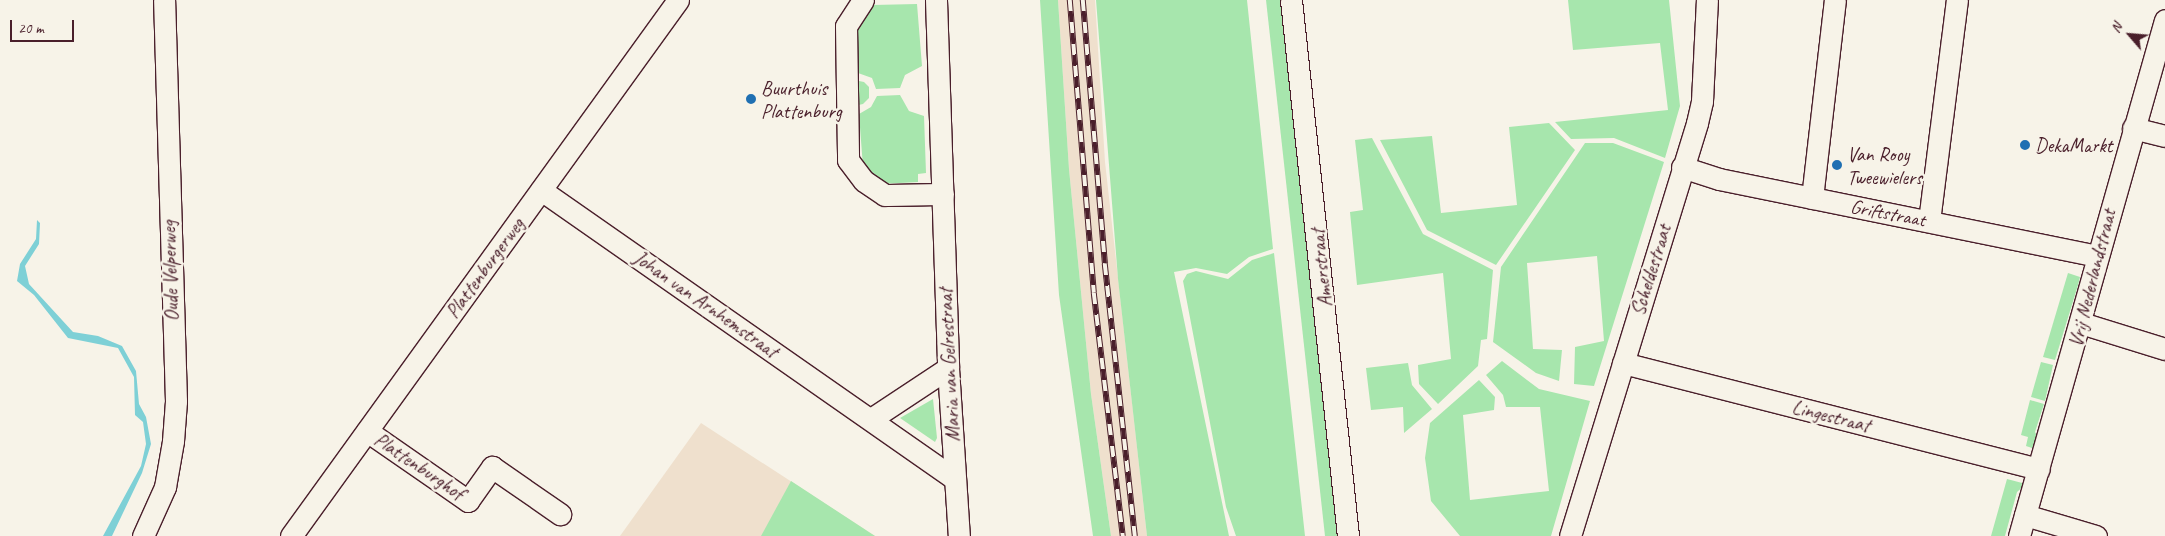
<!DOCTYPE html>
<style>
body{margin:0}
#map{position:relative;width:2165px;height:536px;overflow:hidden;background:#f7f3e8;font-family:Caveat,sans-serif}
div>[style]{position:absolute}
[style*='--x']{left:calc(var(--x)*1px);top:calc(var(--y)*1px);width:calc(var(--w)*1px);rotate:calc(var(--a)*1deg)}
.built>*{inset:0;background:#efe0cd}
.green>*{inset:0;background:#a7e6ad}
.water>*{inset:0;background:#7ed0d6}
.roads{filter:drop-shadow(1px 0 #4a1f2b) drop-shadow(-1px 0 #4a1f2b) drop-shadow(0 1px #4a1f2b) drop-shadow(0 -1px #4a1f2b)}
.minor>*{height:21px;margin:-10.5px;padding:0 10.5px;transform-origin:10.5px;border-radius:10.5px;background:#f7f3e8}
.rail>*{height:5.5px;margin-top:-2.75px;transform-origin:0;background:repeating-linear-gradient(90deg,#f7f3e8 0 11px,#4a1f2b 0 22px);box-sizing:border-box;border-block:1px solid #4a1f2b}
.dots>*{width:14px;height:14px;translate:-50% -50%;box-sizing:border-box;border:2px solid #f7f3e8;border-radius:50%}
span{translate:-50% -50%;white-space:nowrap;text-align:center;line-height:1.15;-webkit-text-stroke:5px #f7f3e8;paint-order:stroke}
.poi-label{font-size:20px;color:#4a1f2b}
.left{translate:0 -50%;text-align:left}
.street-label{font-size:20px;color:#4a1f2b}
.north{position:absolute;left:2105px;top:10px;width:50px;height:50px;-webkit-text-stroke:4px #f7f3e8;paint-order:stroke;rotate:297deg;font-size:14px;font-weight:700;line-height:20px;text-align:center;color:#4a1f2b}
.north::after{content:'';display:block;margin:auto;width:18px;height:22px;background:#4a1f2b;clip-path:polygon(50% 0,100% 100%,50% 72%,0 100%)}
.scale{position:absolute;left:10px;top:20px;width:64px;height:22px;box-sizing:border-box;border:2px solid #4a1f2b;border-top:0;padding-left:6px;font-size:15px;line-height:18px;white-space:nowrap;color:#4a1f2b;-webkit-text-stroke:4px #f7f3e8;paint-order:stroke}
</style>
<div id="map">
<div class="built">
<i style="clip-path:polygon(1058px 0,1095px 0,1105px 162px,1147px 536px,1111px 536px,1091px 394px,1069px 169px)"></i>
<i style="clip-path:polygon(701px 423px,875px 536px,620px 536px)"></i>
</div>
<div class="green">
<i style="clip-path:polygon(1040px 0,1058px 0,1069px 169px,1091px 394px,1111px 536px,1093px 536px,1059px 295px)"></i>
<i style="clip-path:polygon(1096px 0,1247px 0,1273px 249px,1249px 257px,1227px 274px,1196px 268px,1174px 272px,1229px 536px,1147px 536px,1118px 279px)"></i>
<i style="clip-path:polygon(1266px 0,1284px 0,1340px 536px,1325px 536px)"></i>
<i style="clip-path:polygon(1568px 0,1669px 0,1680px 106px,1665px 158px,1614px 138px,1571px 139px,1555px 122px,1668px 110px,1660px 43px,1573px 50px)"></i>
<i style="clip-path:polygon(917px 4px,922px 66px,905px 75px,900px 88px,876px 89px,872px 78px,858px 73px,857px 22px,873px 5px)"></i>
<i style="clip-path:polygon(854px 80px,864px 82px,869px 87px,869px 98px,863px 104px,854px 106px)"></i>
<i style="clip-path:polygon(900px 95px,909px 111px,924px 116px,926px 173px,918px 174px,918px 182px,881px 184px,863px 167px,859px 114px,871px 107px,877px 96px)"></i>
<i style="clip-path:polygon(1549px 123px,1575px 150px,1496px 265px,1427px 230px,1380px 140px,1432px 136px,1441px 213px,1517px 205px,1509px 127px)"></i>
<i style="clip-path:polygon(1372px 138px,1423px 234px,1493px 270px,1487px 339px,1481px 340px,1478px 366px,1438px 404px,1419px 384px,1418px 365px,1451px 359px,1443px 273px,1357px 285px,1350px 212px,1363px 210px,1355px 140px)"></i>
<i style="clip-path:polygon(1585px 143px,1613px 143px,1664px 162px,1594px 386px,1574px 384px,1575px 347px,1604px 341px,1597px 256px,1527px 263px,1533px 349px,1562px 350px,1559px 381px,1536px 373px,1493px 342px,1501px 267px)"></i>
<i style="clip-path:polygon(1274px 253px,1305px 536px,1236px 536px,1226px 507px,1183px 281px,1187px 274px,1196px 271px,1228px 279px,1252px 260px)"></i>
<i style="clip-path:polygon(2068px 273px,2080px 277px,2078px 285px,2055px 360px,2043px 357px)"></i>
<i style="clip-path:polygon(1502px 361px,1539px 389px,1590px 401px,1551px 536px,1460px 536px,1431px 501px,1425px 458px,1430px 423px,1479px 380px,1495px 397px,1494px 410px,1463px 415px,1470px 500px,1549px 491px,1540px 407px,1506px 407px,1503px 395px,1486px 375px)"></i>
<i style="clip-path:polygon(2041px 362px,2053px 365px,2045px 401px,2031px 397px)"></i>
<i style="clip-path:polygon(1408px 363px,1412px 385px,1432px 409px,1404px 433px,1403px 407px,1371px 410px,1366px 368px)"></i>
<i style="clip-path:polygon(933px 399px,937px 438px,935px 442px,900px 418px)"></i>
<i style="clip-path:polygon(2030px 400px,2044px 404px,2035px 432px,2038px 438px,2032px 448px,2026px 446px,2028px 437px,2021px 435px)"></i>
<i style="clip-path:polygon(2007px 479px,2026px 484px,2017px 492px,2005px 536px,1991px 536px)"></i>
<i style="clip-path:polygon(791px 481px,875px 536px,761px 536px)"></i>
</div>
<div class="water">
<i style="clip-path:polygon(37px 220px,40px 223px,39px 244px,25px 266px,29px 284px,73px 332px,98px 336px,122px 346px,136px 371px,139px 404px,146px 417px,151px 444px,142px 473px,112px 536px,103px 536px,141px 466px,146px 444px,143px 422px,135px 415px,134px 377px,118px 348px,68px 338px,34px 295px,17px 281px,20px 264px,36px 239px)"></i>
</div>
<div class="roads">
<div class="minor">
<i style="--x:863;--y:0;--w:31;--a:123"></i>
<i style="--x:846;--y:26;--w:134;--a:89.1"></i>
<i style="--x:848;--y:160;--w:26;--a:53"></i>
<i style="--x:864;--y:181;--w:25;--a:34"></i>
<i style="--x:885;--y:195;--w:58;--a:-1"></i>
<i style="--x:936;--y:0;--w:368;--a:88.1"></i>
<i style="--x:948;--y:368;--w:168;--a:86.3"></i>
<i style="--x:1291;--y:0;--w:539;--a:83.93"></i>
<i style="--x:2133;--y:128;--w:33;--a:14"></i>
<i style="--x:1682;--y:167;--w:39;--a:18"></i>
<i style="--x:1719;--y:179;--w:385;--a:11.5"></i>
<i style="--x:541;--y:190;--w:505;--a:34.92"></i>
<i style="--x:1812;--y:198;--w:199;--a:-83.4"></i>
<i style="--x:1929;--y:221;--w:223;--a:-82.8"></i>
<i style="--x:2081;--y:323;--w:88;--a:17.2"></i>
<i style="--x:1623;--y:363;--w:429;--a:14.3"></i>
<i style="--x:871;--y:419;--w:92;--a:-33.5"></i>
<i style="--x:367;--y:431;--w:123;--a:34.7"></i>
<i style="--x:468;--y:501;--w:42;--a:-54.8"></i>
<i style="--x:492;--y:467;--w:83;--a:34.7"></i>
<i style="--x:2025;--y:515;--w:74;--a:16.5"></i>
<i style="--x:143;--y:536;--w:54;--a:-65.8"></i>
<i style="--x:165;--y:487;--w:47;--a:-80.1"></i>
<i style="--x:173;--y:441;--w:40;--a:-85.7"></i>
<i style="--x:176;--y:401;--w:401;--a:-91.7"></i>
<i style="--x:291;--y:536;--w:661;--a:-54.17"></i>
<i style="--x:1570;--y:536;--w:432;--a:-72.9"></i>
<i style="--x:1697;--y:123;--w:23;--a:-77"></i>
<i style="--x:1702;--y:101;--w:101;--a:-87.2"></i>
<i style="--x:2019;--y:536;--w:536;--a:-74.2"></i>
</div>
</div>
<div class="rail">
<i style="--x:1070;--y:0;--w:294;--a:85.3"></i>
<i style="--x:1094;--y:293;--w:245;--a:83.2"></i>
<i style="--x:1083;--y:0;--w:265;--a:85.2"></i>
<i style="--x:1105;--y:264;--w:274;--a:83.7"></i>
</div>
<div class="dots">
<i style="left:751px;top:99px;background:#1f6fb2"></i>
<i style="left:2025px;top:145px;background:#1f6fb2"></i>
<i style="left:1837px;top:165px;background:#1f6fb2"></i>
</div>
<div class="poi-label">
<span class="left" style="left:761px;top:100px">Buurthuis<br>Plattenburg</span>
<span class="left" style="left:2035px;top:145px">DekaMarkt</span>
<span class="left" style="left:1847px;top:166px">Van Rooy<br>Tweewielers</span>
</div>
<div class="street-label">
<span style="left:1888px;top:213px;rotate:11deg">Griftstraat</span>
<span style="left:485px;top:268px;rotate:-54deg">Plattenburgerweg</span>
<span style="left:1321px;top:268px;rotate:-96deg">Amerstraat</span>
<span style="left:1651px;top:270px;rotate:-73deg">Scheldestraat</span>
<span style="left:170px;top:271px;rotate:-92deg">Oude Velperweg</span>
<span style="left:2092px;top:278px;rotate:-76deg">Vrij Nederlandstraat</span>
<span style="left:706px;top:304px;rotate:35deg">Johan van Arnhemstraat</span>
<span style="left:949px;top:365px;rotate:-93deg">Maria van Gelrestraat</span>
<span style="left:1831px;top:416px;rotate:14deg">Lingestraat</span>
<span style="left:419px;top:466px;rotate:34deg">Plattenburghof</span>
</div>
<div class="north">N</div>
<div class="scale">20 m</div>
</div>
